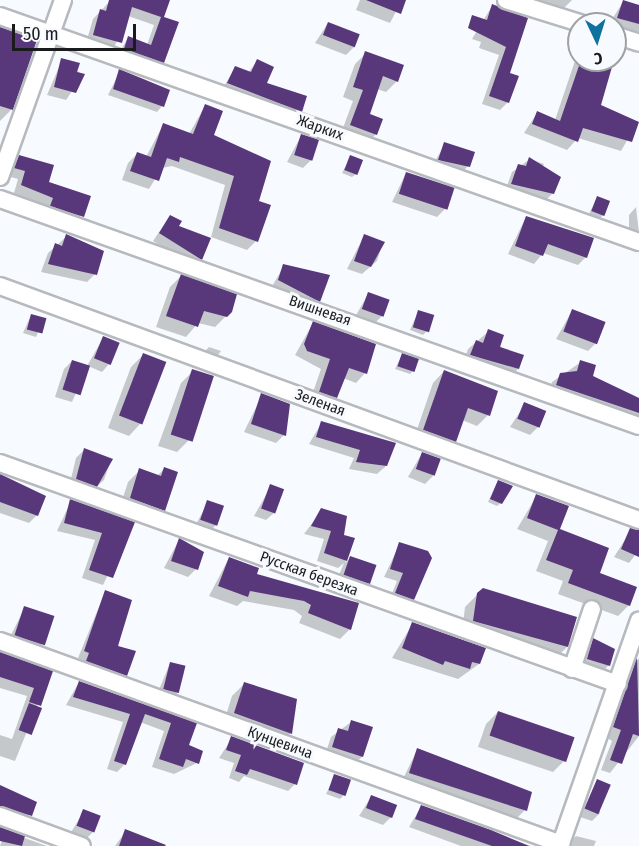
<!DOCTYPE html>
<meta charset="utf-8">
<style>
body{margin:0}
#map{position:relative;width:639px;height:846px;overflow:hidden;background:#f7fafe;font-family:"Fira Sans Condensed",sans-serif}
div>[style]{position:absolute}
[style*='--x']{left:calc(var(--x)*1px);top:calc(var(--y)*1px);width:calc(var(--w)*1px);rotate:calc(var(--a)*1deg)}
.shadow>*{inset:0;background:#0003}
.building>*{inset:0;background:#58387a;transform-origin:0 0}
.roads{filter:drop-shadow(2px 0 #b6babf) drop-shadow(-2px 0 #b6babf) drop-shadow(0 2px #b6babf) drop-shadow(0 -2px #b6babf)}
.street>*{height:16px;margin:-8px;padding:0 8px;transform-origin:8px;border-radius:8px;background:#fff}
span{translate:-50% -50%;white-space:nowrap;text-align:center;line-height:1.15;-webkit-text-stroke:6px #f7fafe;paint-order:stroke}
.street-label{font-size:15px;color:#1a1b1d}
.north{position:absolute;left:567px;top:12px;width:60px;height:60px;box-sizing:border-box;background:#f7fafe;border:2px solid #9fa1a4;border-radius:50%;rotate:176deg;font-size:16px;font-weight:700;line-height:24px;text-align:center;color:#1a1b1d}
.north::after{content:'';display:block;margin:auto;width:21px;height:27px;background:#0f719e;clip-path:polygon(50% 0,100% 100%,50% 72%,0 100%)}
.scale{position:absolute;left:12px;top:24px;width:124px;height:27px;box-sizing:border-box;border:3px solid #1a1b1d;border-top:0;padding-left:8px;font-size:18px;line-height:21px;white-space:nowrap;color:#1a1b1d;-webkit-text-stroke:4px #f7fafe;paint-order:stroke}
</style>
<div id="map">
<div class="shadow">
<i style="clip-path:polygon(168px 0,162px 18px,163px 62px,155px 70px,117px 56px,128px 38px,147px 45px,154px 25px,128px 16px,113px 50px,86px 43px,93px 19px,110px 1px)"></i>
<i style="clip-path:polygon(360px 0,402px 0,390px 23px,356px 10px)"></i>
<i style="clip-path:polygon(536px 0,572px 0,564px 8px)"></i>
<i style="clip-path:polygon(623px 2px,639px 5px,639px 39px,609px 24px)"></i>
<i style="clip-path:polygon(492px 6px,526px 19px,508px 73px,508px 102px,500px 110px,482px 104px,499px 55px,479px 48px,481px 42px,472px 39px)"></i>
<i style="clip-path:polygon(328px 23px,354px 47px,346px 55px,315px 43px)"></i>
<i style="clip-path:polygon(0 27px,36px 41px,11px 110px,0 121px)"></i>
<i style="clip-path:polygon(579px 49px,579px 60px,613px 60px,599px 106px,637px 123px,621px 151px,578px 138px,567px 150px,524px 133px,537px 113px,555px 120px)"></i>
<i style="clip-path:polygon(366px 53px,397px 81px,386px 92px,377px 89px,368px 115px,376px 134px,365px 145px,340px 136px,353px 101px,343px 97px,355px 64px)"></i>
<i style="clip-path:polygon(62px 60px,83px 75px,66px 100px,47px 95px)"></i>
<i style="clip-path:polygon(257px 61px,265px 84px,300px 111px,293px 119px,221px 91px,235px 68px,248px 73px)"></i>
<i style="clip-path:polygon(120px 71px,162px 106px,157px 112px,108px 95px)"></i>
<i style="clip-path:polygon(205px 106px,212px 136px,257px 202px,256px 241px,247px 250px,211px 237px,225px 185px,172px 166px,162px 168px,149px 189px,122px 180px,128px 163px,137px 154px,146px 157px,163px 125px,189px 134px)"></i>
<i style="clip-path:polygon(301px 136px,311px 160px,303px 168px,287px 162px)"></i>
<i style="clip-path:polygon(445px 144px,468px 166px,460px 174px,431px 168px)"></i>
<i style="clip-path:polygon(20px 156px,47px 183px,89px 197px,75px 225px,44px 214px,46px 206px,14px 193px,18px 179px,7px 176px)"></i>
<i style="clip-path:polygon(351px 157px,356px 174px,352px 177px,342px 173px)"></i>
<i style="clip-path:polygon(530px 159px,544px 164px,541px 171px,553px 193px,546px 200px,505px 191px,512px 172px)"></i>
<i style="clip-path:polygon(406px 173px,445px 209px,437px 217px,392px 202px)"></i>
<i style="clip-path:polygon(597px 198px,603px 215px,600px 218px,589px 214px)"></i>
<i style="clip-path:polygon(636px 207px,639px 233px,629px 233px,629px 215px)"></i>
<i style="clip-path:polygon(170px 216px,201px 259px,193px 267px,153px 241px)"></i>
<i style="clip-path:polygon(526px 217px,586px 257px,578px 265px,543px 253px,534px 264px,508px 254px)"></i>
<i style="clip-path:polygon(67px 236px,95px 274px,87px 282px,41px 272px,48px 253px)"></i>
<i style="clip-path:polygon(364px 236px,383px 242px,377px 261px,362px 274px,347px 269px)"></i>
<i style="clip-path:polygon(284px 266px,328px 276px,311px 309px,271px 288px)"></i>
<i style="clip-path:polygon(181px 276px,226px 316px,215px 327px,198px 323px,186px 337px,156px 327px,170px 287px)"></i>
<i style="clip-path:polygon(368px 294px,382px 316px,374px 324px,355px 317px)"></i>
<i style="clip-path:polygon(572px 311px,596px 343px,588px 351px,556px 339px)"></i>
<i style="clip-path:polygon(418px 312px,427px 331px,423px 335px,410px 330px)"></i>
<i style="clip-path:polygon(31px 315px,44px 319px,36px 337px,23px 333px)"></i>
<i style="clip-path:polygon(313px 323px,365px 373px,356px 383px,343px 378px,326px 407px,310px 401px,321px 369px,295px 355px)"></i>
<i style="clip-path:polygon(489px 331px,518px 369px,510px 377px,463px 363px,468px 349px)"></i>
<i style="clip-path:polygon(103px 338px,109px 364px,102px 372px,88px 366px,72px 402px,55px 397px,64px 369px,72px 361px,87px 366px)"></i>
<i style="clip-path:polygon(209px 347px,221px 351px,212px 363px,201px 355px)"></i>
<i style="clip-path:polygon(143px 355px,140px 424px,129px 436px,108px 428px,131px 367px)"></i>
<i style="clip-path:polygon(402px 355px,413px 371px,410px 374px,395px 369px)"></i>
<i style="clip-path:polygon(581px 362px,591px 377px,639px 399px,639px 426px,549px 393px,552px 382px)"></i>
<i style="clip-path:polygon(193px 371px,189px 440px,177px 452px,158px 446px,181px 383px)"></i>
<i style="clip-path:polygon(444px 371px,488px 415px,477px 426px,462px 420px,444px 452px,413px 441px,433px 383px)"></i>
<i style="clip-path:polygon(262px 395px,284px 435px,276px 443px,244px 432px)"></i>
<i style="clip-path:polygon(525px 404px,538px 427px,530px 435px,510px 427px)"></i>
<i style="clip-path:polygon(322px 422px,386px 466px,377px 474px,349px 469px,354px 458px,309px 444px)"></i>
<i style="clip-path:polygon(84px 450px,111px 460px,104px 480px,88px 494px,69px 487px,76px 458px)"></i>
<i style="clip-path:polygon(422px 453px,433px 476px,425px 484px,408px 477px)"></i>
<i style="clip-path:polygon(164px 469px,164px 510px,152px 522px,119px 510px,128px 482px,140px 470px,157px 476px)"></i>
<i style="clip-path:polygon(0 475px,37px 515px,29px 523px,0 513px)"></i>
<i style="clip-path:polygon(498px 481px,501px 503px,497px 506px,488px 502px)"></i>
<i style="clip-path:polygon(271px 486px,274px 513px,266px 520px,254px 516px)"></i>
<i style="clip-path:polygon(537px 495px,558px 530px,607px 549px,598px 574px,629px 605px,618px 616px,558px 594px,563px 581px,536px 571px,548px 541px,517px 529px)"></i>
<i style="clip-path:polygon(71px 501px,133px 523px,103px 585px,82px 578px,95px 540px,57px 531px)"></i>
<i style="clip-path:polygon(208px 502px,216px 525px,208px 533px,194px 528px)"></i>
<i style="clip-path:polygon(322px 510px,343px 536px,353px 539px,345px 563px,350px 558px,368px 583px,360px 591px,336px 582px,344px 563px,338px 568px,317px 561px,324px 539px,304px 534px)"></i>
<i style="clip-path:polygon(631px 530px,639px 531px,639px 550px,629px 563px,614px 557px)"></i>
<i style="clip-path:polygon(179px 540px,196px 569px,188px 577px,164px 568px)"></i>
<i style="clip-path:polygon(400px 543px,412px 599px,405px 607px,389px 601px,397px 581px,384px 577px)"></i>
<i style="clip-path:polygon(229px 558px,255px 575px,358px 604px,350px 629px,340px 639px,299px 623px,302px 616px,294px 610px,243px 601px,237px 606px,209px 596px)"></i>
<i style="clip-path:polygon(105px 592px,126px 675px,119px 682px,80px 668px,83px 660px,78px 658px)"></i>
<i style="clip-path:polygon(478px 594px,567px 647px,555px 659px,462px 633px,465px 607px)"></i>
<i style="clip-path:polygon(25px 607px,42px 645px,35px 653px,7px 643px)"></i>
<i style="clip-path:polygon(413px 623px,479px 664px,458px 679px,392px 658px)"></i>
<i style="clip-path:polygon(594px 640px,609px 665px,601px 673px,580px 666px)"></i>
<i style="clip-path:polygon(0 651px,51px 672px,15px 761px,0 756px,0 735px,12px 739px,27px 696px,0 688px)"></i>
<i style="clip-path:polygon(639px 658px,639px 736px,610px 773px,601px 770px,612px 741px,604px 736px,624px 679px)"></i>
<i style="clip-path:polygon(170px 663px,177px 694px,169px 701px,156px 697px)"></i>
<i style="clip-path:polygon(79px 682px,195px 724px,187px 746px,197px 763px,174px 774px,152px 767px,164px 731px,140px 722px,125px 764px,117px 772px,107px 769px,123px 722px,66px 705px)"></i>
<i style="clip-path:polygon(244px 684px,295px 701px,290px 734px,278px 746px,223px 725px,232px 696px)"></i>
<i style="clip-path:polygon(498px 712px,565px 760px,553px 772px,478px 747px,486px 724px)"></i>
<i style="clip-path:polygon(351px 722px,362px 757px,354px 764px,325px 755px,331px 737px)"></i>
<i style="clip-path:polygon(232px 738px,295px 784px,288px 791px,244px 776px,239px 782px,229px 778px,234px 763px,219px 758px)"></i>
<i style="clip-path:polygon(417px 750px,525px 810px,517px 818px,402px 781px)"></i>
<i style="clip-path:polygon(335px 776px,344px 795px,340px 799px,326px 794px)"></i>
<i style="clip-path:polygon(597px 781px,600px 813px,592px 821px,580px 817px)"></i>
<i style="clip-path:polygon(0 788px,35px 803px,23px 823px,0 817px)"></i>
<i style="clip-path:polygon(371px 797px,391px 817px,383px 825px,359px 816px)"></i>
<i style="clip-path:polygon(421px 807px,531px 846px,461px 846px,409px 827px)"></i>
<i style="clip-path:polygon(84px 811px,93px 832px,85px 840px,70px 834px)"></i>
<i style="clip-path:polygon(5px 831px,47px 846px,0 846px)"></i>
<i style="clip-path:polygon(126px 831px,146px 846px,115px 846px)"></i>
<i style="clip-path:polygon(576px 836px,596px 841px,594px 846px,565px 846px)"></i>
</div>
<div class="building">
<i style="clip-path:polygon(109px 0,170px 0,164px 17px,179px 22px,164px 63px,124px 49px,128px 36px,151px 45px,161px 17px,132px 7px,122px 43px,93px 35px,100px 9px,106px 11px)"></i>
<i style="clip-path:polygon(366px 0,406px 0,401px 14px)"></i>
<i style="clip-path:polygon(623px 0,639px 5px,639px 24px,617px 18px)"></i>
<i style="clip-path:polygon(492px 4px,528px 18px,510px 73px,519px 76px,509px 103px,489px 96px,506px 47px,468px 28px,472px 15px,487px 20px)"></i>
<i style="left:328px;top:22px;width:34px;height:14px;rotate:21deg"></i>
<i style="clip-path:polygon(0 27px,37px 40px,13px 110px,0 106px)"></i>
<i style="clip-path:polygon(365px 51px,404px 65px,398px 82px,383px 76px,370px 114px,383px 119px,377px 135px,350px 125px,363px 90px,353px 87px)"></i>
<i style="clip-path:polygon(61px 58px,80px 63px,77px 72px,85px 74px,76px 93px,54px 87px)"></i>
<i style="clip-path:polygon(257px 59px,274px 67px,267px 83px,307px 96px,302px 112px,227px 83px,235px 66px,251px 72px)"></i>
<i style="clip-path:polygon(581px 60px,614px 60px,601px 105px,639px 122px,632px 142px,583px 128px,578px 142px,532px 124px,537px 111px,560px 121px)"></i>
<i style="clip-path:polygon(119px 69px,170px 90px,164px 107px,113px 89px)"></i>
<i style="clip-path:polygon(205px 104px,223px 111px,214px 135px,271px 161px,259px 201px,271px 205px,258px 242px,219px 228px,234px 176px,180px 157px,179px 162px,167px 158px,159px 181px,130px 171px,137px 152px,151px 157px,163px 123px,193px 134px)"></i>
<i style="left:301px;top:134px;width:19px;height:22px;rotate:18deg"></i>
<i style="clip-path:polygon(444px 142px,475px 152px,470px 167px,438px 160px)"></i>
<i style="clip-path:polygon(19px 155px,54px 165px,49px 182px,91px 196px,84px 217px,50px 206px,53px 198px,21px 185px,25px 171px,14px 168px)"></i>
<i style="left:350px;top:155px;width:14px;height:16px;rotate:21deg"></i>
<i style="clip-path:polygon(529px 157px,561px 177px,554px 194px,511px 184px,518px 164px,526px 166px)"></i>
<i style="left:406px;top:172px;width:51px;height:23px;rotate:18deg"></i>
<i style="left:597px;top:196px;width:14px;height:16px;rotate:21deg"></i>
<i style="clip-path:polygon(170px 215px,182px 221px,179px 226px,211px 238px,202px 260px,159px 233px)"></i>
<i style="clip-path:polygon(526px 216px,594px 238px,587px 258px,548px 244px,543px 256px,515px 246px)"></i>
<i style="clip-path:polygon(66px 234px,104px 251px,97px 275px,48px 264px,55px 243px,62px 246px)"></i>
<i style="clip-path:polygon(364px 234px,385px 242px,371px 267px,354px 261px)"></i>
<i style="clip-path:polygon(283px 264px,330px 275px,320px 302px,278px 280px)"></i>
<i style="clip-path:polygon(181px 274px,237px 294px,232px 312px,227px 317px,204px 311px,198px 327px,166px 316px)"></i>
<i style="left:368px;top:292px;width:23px;height:18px;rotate:20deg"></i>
<i style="left:572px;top:309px;width:36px;height:24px;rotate:21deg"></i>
<i style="left:418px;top:310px;width:17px;height:18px;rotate:17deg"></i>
<i style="left:31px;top:314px;width:16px;height:16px;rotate:15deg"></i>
<i style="clip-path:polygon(313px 321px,376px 344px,367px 374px,349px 368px,337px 398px,319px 392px,330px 359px,307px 351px,304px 344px)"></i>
<i style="clip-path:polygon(488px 329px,504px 335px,500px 347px,524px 355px,519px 369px,470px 355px,476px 340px,483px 343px)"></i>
<i style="left:103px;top:336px;width:18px;height:24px;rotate:22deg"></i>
<i style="left:143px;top:353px;width:25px;height:67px;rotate:21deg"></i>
<i style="left:402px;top:353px;width:18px;height:14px;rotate:19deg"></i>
<i style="left:72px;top:360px;width:19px;height:31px;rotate:18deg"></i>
<i style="clip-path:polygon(580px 360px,596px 365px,593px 376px,639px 398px,639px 413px,556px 385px,560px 373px,577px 371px)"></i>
<i style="left:192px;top:369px;width:23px;height:69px;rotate:18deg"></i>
<i style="clip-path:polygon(444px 370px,498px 391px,490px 416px,468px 408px,456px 442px,423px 430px)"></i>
<i style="clip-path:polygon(261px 393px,290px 404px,286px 436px,251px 424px)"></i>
<i style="left:524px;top:402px;width:24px;height:18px;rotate:22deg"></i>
<i style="clip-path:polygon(321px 421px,396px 443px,387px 466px,356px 462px,360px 450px,316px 437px)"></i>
<i style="clip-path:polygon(84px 448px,113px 459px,97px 487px,76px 479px)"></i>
<i style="left:422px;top:452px;width:20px;height:18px;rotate:20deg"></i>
<i style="clip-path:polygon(164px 467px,178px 472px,165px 511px,130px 498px,139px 468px,161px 476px)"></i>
<i style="clip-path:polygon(0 474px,46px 496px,38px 516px,0 502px)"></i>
<i style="clip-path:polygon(498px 480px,513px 486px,502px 504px,490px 499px)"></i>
<i style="left:270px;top:484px;width:15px;height:26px;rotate:20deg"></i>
<i style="clip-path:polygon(536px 494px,569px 506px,560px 529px,609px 548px,600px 573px,637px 587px,630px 606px,568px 583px,573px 570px,546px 560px,558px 530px,527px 518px)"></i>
<i style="clip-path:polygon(70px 499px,135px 522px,113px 578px,89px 570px,102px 533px,64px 523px)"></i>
<i style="left:207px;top:500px;width:18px;height:21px;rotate:19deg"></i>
<i style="clip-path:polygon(321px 508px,347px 516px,344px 535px,355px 538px,347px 561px,324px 553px,331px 531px,311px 526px)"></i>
<i style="clip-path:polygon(630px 528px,639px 530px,639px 557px,621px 549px)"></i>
<i style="clip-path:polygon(179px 538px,204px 552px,198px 570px,171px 561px)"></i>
<i style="clip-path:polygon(399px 542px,428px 551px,432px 558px,414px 600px,395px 593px,403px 573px,390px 569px)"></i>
<i style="left:350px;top:556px;width:28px;height:20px;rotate:19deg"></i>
<i style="clip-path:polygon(229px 557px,259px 568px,257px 574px,359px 603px,351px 630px,308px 613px,311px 605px,304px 601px,250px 591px,248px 597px,218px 586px)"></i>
<i style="clip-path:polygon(483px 588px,577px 617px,568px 647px,473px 621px,477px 593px)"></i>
<i style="clip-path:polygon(105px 590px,132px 600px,118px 646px,136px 651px,127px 676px,86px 661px,89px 653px,84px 651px)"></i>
<i style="left:24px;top:606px;width:32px;height:31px;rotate:18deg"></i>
<i style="clip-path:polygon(412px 622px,486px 648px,480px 664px,472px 662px,470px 669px,445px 661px,443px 665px,402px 648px)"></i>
<i style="clip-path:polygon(593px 638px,615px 649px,610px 666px,587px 659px)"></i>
<i style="clip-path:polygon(0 652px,53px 671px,41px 706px,29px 702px,34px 688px,0 677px)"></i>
<i style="clip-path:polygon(637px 657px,639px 736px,633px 734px,622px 764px,610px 760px,621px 730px,613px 727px)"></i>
<i style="left:170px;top:662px;width:16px;height:28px;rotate:14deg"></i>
<i style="clip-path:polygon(79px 681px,197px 723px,189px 745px,203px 751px,199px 764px,186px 759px,183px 767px,159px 759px,171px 723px,145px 714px,126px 765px,114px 761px,130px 714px,73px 697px)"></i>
<i style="clip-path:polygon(244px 682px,297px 699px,292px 734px,234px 713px)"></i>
<i style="left:29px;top:703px;width:14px;height:29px;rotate:21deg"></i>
<i style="left:498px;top:711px;width:81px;height:26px;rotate:19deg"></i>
<i style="clip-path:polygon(351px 720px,373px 727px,363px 757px,332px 747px,338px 728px,348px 731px)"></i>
<i style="clip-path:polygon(231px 736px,304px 763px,297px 785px,250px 769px,247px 775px,235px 771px,241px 755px,226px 750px)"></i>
<i style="clip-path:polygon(417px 748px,532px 792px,527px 811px,409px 773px)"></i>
<i style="left:334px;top:774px;width:18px;height:17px;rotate:19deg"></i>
<i style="left:597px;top:779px;width:15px;height:32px;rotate:23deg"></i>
<i style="clip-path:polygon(0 785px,37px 802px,32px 816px,0 806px)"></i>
<i style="left:371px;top:795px;width:28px;height:14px;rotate:21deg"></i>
<i style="clip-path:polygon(421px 805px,491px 830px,529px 846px,492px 846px,415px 819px)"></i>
<i style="left:83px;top:809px;width:19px;height:18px;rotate:21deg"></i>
<i style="clip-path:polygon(0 827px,25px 836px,22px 846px,0 841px)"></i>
<i style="clip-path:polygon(125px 829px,166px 845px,165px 846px,119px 846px)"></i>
</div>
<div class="roads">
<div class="street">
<i style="--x:506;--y:0;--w:81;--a:17.3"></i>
<i style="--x:0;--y:16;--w:678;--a:19.48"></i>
<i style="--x:615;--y:35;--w:25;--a:18"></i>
<i style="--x:0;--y:177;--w:188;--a:-70.4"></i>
<i style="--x:0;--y:199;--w:678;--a:19.56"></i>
<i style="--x:0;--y:286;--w:680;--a:20.11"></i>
<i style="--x:0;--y:463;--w:656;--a:19.68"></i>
<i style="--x:0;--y:641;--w:597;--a:19.89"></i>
<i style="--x:572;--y:669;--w:63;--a:-71.6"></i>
<i style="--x:0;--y:816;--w:87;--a:20.1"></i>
<i style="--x:560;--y:846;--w:239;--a:-70.7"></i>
</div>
</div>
<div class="street-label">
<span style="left:320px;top:128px;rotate:20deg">Жарких</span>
<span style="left:320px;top:311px;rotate:19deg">Вишневая</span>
<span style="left:320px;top:403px;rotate:20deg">Зеленая</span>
<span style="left:309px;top:574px;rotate:20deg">Русская березка</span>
<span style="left:280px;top:743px;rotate:20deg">Кунцевича</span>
</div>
<div class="north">С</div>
<div class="scale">50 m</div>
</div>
